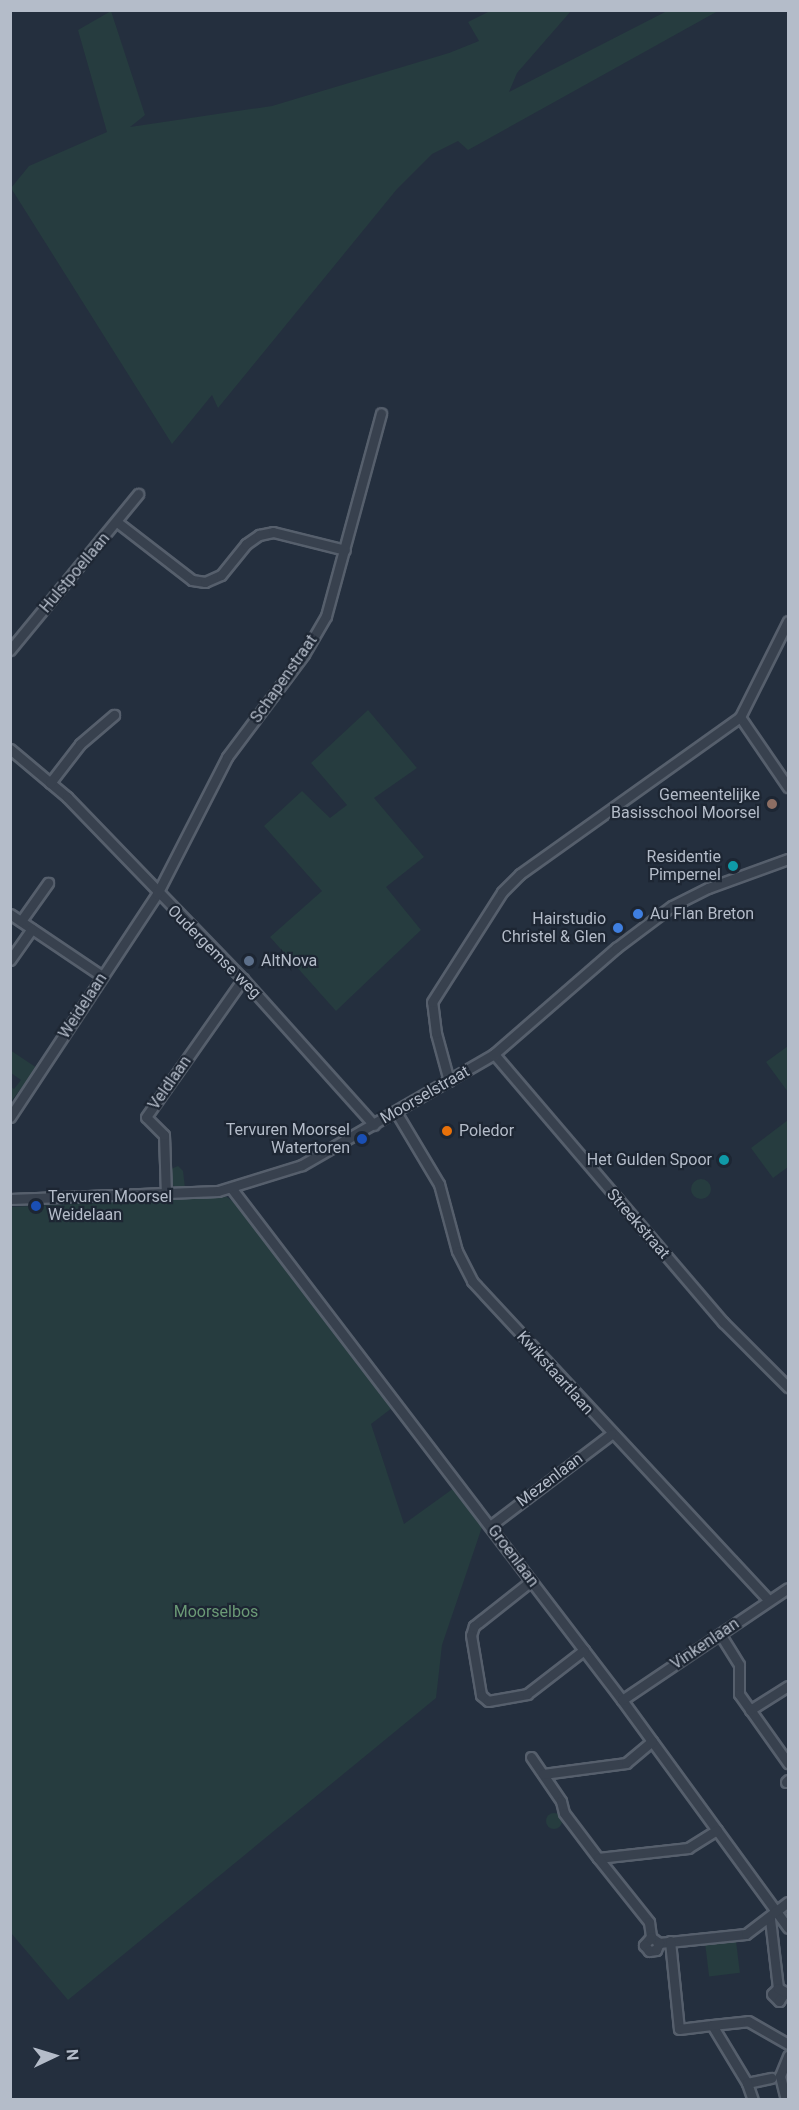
<!DOCTYPE html>
<style>
body{margin:0}
#map{position:relative;width:799px;height:2110px;overflow:hidden;background:#242f3e;font-family:Roboto,sans-serif}
div>[style]{position:absolute}
[style*='--x']{left:calc(var(--x)*1px);top:calc(var(--y)*1px);width:calc(var(--w)*1px);rotate:calc(var(--a)*1deg)}
.green>*{inset:0;background:#263c3f;transform-origin:0 0}
.round{border-radius:50%}
.roads{filter:drop-shadow(2px 0 #565f6c) drop-shadow(-2px 0 #565f6c) drop-shadow(0 2px #565f6c) drop-shadow(0 -2px #565f6c)}
.minor>*{height:9px;margin:-4.5px;padding:0 4.5px;transform-origin:4.5px;border-radius:4.5px;background:#38414e}
.dots>*{width:16px;height:16px;translate:-50% -50%;box-sizing:border-box;border:3px solid #1d2633;border-radius:50%}
span{translate:-50% -50%;white-space:nowrap;text-align:center;line-height:1.15;-webkit-text-stroke:4.5px #1d2633;paint-order:stroke}
.street-label{font-size:16px;color:#b4bcc9}
.poi-label{font-size:16px;color:#b4bcc9}
.right{translate:-100% -50%;text-align:right}
.left{translate:0 -50%;text-align:left}
.park-label{font-size:16px;color:#6b9a76}
.frame{position:absolute;inset:0;border:12px solid #b4bcc9;pointer-events:none}
.north{position:absolute;left:24px;top:2026px;width:60px;height:60px;-webkit-text-stroke:4px #1d2633;paint-order:stroke;rotate:86deg;font-size:16px;font-weight:700;line-height:24px;text-align:center;color:#b4bcc9}
.north::after{content:'';display:block;margin:auto;width:21px;height:27px;background:#b4bcc9;clip-path:polygon(50% 0,100% 100%,50% 72%,0 100%)}
</style>
<div id="map">
<div class="green">
<i style="clip-path:polygon(111px 11px,145px 115px,130px 127px,272px 106px,449px 53px,479px 41px,468px 22px,490px 11px,571px 11px,517px 73px,509px 92px,667px 11px,718px 11px,468px 150px,458px 141px,432px 154px,397px 189px,218px 408px,212px 395px,172px 444px,11px 188px,29px 166px,107px 132px,78px 30px)"></i>
<i style="clip-path:polygon(368px 710px,417px 768px,374px 798px,424px 857px,386px 887px,421px 930px,336px 1011px,270px 937px,322px 891px,264px 826px,302px 791px,330px 818px,347px 805px,311px 763px)"></i>
<i style="clip-path:polygon(788px 1046px,788px 1092px,766px 1062px)"></i>
<i style="clip-path:polygon(10px 1050px,37px 1068px,12px 1100px,11px 1087px,14px 1089px,21px 1080px,11px 1073px)"></i>
<i style="clip-path:polygon(788px 1120px,788px 1167px,773px 1178px,751px 1148px)"></i>
<i style="clip-path:polygon(178px 1166px,183px 1171px,185px 1188px,175px 1188px,171px 1182px,171px 1169px)"></i>
<i class="round" style="left:691px;top:1179px;width:20px;height:20px"></i>
<i style="clip-path:polygon(227px 1197px,236px 1204px,392px 1408px,371px 1424px,404px 1524px,454px 1488px,482px 1527px,442px 1645px,436px 1698px,68px 2000px,11px 1933px,11px 1207px)"></i>
<i class="round" style="left:546px;top:1813px;width:16px;height:16px"></i>
<i style="left:736px;top:1941px;width:32px;height:31px;rotate:83deg"></i>
</div>
<div class="roads">
<div class="minor">
<i style="--x:117;--y:522;--w:95;--a:37.7"></i>
<i style="--x:192;--y:580;--w:13;--a:9"></i>
<i style="--x:205;--y:582;--w:17;--a:-24"></i>
<i style="--x:221;--y:575;--w:40;--a:-51"></i>
<i style="--x:246;--y:544;--w:16;--a:-35"></i>
<i style="--x:259;--y:535;--w:14;--a:-12"></i>
<i style="--x:273;--y:532;--w:74;--a:14"></i>
<i style="--x:10;--y:650;--w:202;--a:-50.6"></i>
<i style="--x:740;--y:717;--w:85;--a:55.6"></i>
<i style="--x:10;--y:749;--w:75;--a:40.1"></i>
<i style="--x:67;--y:797;--w:253;--a:46"></i>
<i style="--x:243;--y:979;--w:196;--a:48.1"></i>
<i style="--x:50;--y:783;--w:49;--a:-52.4"></i>
<i style="--x:80;--y:744;--w:45;--a:-40.5"></i>
<i style="--x:10;--y:914;--w:111;--a:34"></i>
<i style="--x:21;--y:921;--w:47;--a:-54.6"></i>
<i style="--x:10;--y:960;--w:38;--a:-55"></i>
<i style="--x:494;--y:1054;--w:353;--a:49.5"></i>
<i style="--x:723;--y:1322;--w:92;--a:45"></i>
<i style="--x:449;--y:1081;--w:50;--a:-105.2"></i>
<i style="--x:436;--y:1033;--w:31;--a:-97"></i>
<i style="--x:432;--y:1002;--w:130;--a:-57.5"></i>
<i style="--x:502;--y:892;--w:25;--a:-45"></i>
<i style="--x:520;--y:874;--w:270;--a:-35.5"></i>
<i style="--x:740;--y:717;--w:107;--a:-63.4"></i>
<i style="--x:396;--y:1112;--w:84;--a:59.2"></i>
<i style="--x:439;--y:1184;--w:69;--a:75"></i>
<i style="--x:457;--y:1251;--w:34;--a:63"></i>
<i style="--x:472;--y:1281;--w:435;--a:47.1"></i>
<i style="--x:10;--y:1117;--w:267;--a:-56.6"></i>
<i style="--x:157;--y:894;--w:154;--a:-62.9"></i>
<i style="--x:227;--y:757;--w:129;--a:-53.2"></i>
<i style="--x:304;--y:654;--w:44;--a:-59.9"></i>
<i style="--x:326;--y:616;--w:210;--a:-74.8"></i>
<i style="--x:232;--y:1189;--w:643;--a:52.65"></i>
<i style="--x:622;--y:1700;--w:282;--a:53.9"></i>
<i style="--x:166;--y:1195;--w:60;--a:-91.9"></i>
<i style="--x:164;--y:1135;--w:25;--a:-135"></i>
<i style="--x:146;--y:1117;--w:169;--a:-54.9"></i>
<i style="--x:10;--y:1199;--w:208;--a:-2.2"></i>
<i style="--x:218;--y:1191;--w:88;--a:-17.2"></i>
<i style="--x:302;--y:1165;--w:222;--a:-30"></i>
<i style="--x:494;--y:1054;--w:162;--a:-41"></i>
<i style="--x:616;--y:948;--w:70;--a:-36.9"></i>
<i style="--x:672;--y:906;--w:40;--a:-26.6"></i>
<i style="--x:708;--y:888;--w:85;--a:-19.9"></i>
<i style="--x:490;--y:1526;--w:152;--a:-37.2"></i>
<i style="--x:531;--y:1581;--w:73;--a:141.7"></i>
<i style="--x:474;--y:1626;--w:9;--a:108"></i>
<i style="--x:471;--y:1635;--w:61;--a:80.5"></i>
<i style="--x:481;--y:1695;--w:9;--a:41"></i>
<i style="--x:488;--y:1701;--w:40;--a:-10"></i>
<i style="--x:527;--y:1694;--w:72;--a:-37.7"></i>
<i style="--x:720;--y:1634;--w:36;--a:58"></i>
<i style="--x:739;--y:1665;--w:29;--a:90"></i>
<i style="--x:739;--y:1694;--w:85;--a:54.6"></i>
<i style="--x:622;--y:1700;--w:200;--a:-34"></i>
<i style="--x:750;--y:1710;--w:45;--a:-32.3"></i>
<i style="--x:531;--y:1757;--w:53;--a:55.7"></i>
<i style="--x:561;--y:1801;--w:12;--a:76"></i>
<i style="--x:564;--y:1813;--w:56;--a:52.9"></i>
<i style="--x:598;--y:1858;--w:91;--a:-6.3"></i>
<i style="--x:688;--y:1848;--w:34;--a:-32"></i>
<i style="--x:543;--y:1774;--w:84;--a:-7.5"></i>
<i style="--x:626;--y:1763;--w:34;--a:-40"></i>
<i style="--x:786;--y:1782;--w:3;--a:-45"></i>
<i style="--x:598;--y:1858;--w:82;--a:51.4"></i>
<i style="--x:649;--y:1922;--w:15;--a:82"></i>
<i style="--x:770;--y:1919;--w:69;--a:83.4"></i>
<i style="--x:778;--y:1988;--w:8;--a:135"></i>
<i style="--x:772;--y:1994;--w:10;--a:45"></i>
<i style="--x:779;--y:2001;--w:11;--a:-56"></i>
<i style="--x:785;--y:1992;--w:8;--a:-150"></i>
<i style="--x:651;--y:1937;--w:10;--a:37"></i>
<i style="--x:659;--y:1943;--w:87;--a:-5.9"></i>
<i style="--x:746;--y:1934;--w:53;--a:-37.3"></i>
<i style="--x:651;--y:1937;--w:11;--a:131"></i>
<i style="--x:644;--y:1945;--w:8;--a:50"></i>
<i style="--x:649;--y:1951;--w:7;--a:-8"></i>
<i style="--x:656;--y:1950;--w:8;--a:-67"></i>
<i style="--x:670;--y:1941;--w:88;--a:84.2"></i>
<i style="--x:679;--y:2029;--w:33;--a:-7"></i>
<i style="--x:712;--y:2025;--w:68;--a:58.9"></i>
<i style="--x:747;--y:2083;--w:25;--a:-12"></i>
<i style="--x:712;--y:2025;--w:36;--a:-6"></i>
<i style="--x:748;--y:2021;--w:46;--a:29.9"></i>
<i style="--x:747;--y:2083;--w:18;--a:71"></i>
<i style="--x:786;--y:2100;--w:25;--a:-104"></i>
<i style="--x:780;--y:2076;--w:22;--a:-68"></i>
</div>
</div>
<div class="dots">
<i style="left:772px;top:804px;background:#8d6e63"></i>
<i style="left:733px;top:866px;background:#0f9aa8"></i>
<i style="left:638px;top:914px;background:#3f7fe0"></i>
<i style="left:618px;top:928px;background:#3f7fe0"></i>
<i style="left:249px;top:961px;background:#5c6f8a"></i>
<i style="left:447px;top:1131px;background:#e8710a"></i>
<i style="left:362px;top:1139px;background:#1a4fb4"></i>
<i style="left:724px;top:1160px;background:#0f9aa8"></i>
<i style="left:36px;top:1206px;background:#1a4fb4"></i>
</div>
<div class="street-label">
<span style="left:75px;top:573px;rotate:-50deg">Hulstpoellaan</span>
<span style="left:284px;top:679px;rotate:-55deg">Schapenstraat</span>
<span style="left:214px;top:952px;rotate:45deg">Oudergemse weg</span>
<span style="left:83px;top:1006px;rotate:-57deg">Weidelaan</span>
<span style="left:170px;top:1083px;rotate:-55deg">Veldlaan</span>
<span style="left:425px;top:1095px;rotate:-30deg">Moorselstraat</span>
<span style="left:638px;top:1224px;rotate:49deg">Streekstraat</span>
<span style="left:555px;top:1373px;rotate:48deg">Kwikstaartlaan</span>
<span style="left:550px;top:1480px;rotate:-37deg">Mezenlaan</span>
<span style="left:513px;top:1556px;rotate:53deg">Groenlaan</span>
<span style="left:705px;top:1644px;rotate:-34deg">Vinkenlaan</span>
</div>
<div class="poi-label">
<span class="right" style="left:760px;top:804px">Gemeentelijke<br>Basisschool Moorsel</span>
<span class="right" style="left:721px;top:866px">Residentie<br>Pimpernel</span>
<span class="left" style="left:650px;top:914px">Au Flan Breton</span>
<span class="right" style="left:606px;top:928px">Hairstudio<br>Christel &amp; Glen</span>
<span class="left" style="left:261px;top:961px">AltNova</span>
<span class="right" style="left:350px;top:1139px">Tervuren Moorsel<br>Watertoren</span>
<span class="left" style="left:459px;top:1131px">Poledor</span>
<span class="right" style="left:712px;top:1160px">Het Gulden Spoor</span>
<span class="left" style="left:48px;top:1206px">Tervuren Moorsel<br>Weidelaan</span>
</div>
<div class="park-label">
<span style="left:216px;top:1612px">Moorselbos</span>
</div>
<div class="frame"></div>
<div class="north">N</div>
</div>
